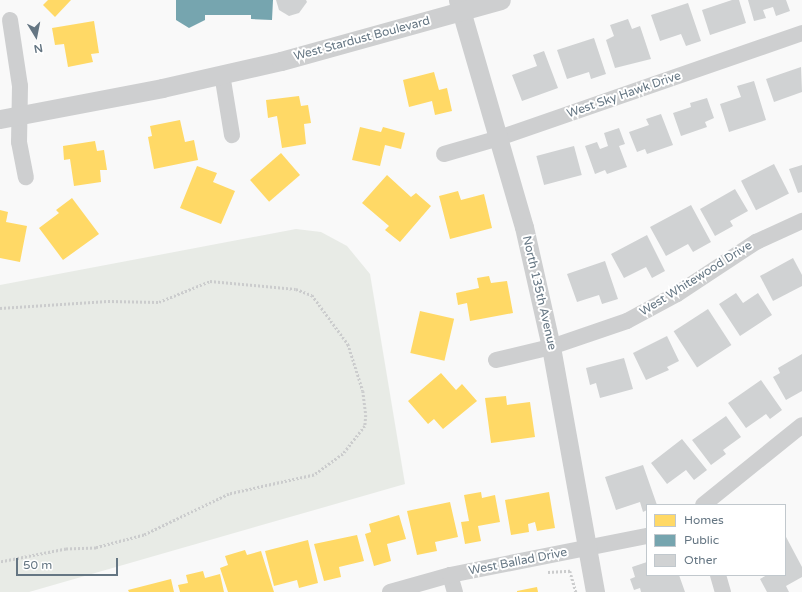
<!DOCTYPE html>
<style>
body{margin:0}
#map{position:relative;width:802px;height:592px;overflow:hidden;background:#f9f9f9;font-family:"Varela Round",sans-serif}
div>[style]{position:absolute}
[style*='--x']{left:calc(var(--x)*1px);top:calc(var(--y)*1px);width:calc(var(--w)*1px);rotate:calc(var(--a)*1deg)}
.green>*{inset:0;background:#e8ebe6}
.homes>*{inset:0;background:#ffd966;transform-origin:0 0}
.public>*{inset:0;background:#76a5af}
.building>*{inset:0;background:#d0d2d3;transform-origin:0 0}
.path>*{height:2.5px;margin-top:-1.25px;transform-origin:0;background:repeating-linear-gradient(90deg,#cbcccd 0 2px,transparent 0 4px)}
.minor>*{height:16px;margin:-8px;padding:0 8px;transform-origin:8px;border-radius:8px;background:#cecfd0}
.tertiary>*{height:19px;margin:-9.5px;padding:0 9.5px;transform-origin:9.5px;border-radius:9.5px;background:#cecfd0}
span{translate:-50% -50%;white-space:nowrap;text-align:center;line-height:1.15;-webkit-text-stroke:4px #fff;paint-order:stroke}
.street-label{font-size:12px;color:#657683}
.legend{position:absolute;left:646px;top:504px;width:140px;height:72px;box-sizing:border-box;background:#fff;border:1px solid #c1c8cd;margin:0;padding:5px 7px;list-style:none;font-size:12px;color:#657683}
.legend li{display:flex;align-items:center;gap:8px;height:20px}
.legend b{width:20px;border:1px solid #c1c8cd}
.north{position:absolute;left:16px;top:16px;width:40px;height:40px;-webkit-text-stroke:3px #fff;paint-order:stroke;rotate:170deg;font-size:11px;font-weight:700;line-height:16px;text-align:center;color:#657683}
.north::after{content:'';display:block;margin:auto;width:14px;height:18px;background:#657683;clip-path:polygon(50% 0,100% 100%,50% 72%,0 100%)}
.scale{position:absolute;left:16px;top:558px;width:102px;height:18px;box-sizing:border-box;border:2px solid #657683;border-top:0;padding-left:5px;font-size:12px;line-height:14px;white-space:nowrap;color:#657683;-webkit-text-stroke:3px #fff;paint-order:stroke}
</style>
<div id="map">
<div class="green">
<i style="clip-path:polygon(296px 229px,321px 232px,347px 246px,370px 274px,405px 484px,29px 592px,0 592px,0 285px)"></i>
</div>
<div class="homes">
<i style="clip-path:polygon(48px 0,71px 0,55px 17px,43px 5px)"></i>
<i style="clip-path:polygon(94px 21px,99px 53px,91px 54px,93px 62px,68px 67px,64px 44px,55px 45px,52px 28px)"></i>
<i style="clip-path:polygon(434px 72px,439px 90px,447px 88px,452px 111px,435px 115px,432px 101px,409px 107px,403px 80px)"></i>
<i style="clip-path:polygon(299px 96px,301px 106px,308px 105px,311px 123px,304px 124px,306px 144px,282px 148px,277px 116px,268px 118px,266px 100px)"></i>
<i style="clip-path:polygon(180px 120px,185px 142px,194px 140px,198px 160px,154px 169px,148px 137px,152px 136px,150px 126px)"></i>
<i style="clip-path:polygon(360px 127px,381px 132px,383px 127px,405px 133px,401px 149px,385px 145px,380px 166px,352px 160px)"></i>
<i style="clip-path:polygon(95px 141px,97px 151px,104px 150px,107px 170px,100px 170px,101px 182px,74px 186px,70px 159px,64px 160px,63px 146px)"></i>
<i style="left:281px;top:153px;width:29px;height:41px;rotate:49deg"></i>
<i style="clip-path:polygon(197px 166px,217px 173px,213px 182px,235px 191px,221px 224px,180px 208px)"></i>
<i style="clip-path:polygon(387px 175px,411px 197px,416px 193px,431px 206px,400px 242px,385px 230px,389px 226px,362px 203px)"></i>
<i style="clip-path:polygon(458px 191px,461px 200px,484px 194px,492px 228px,450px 239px,439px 196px)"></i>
<i style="clip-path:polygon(72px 198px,99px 234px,63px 260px,39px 228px,59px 213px,56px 210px)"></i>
<i style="clip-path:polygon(0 210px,8px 212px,6px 222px,27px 226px,20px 262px,0 258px)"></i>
<i style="clip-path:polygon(489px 276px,491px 283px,507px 281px,513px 313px,470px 321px,467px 303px,458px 305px,456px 293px,479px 288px,477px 278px)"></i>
<i style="left:420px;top:311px;width:35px;height:43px;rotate:13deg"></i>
<i style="clip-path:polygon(441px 373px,456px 390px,462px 384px,477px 401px,443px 429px,434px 419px,428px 424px,408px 401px)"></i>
<i style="clip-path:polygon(506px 396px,507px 405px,530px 402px,535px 437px,491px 443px,485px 398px)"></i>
<i style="clip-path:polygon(481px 492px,482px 498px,495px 495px,500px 522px,478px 526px,481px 541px,465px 544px,461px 522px,469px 521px,464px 495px)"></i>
<i style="clip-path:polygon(549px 492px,555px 528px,537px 531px,535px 522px,528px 524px,529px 532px,511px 535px,505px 500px)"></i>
<i style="clip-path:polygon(450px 502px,458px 537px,435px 542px,437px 551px,417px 555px,407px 511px)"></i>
<i style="clip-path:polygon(399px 515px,406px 539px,387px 544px,391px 561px,374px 566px,365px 534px,371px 532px,369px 524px)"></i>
<i style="clip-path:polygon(357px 535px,364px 561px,339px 567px,341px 577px,324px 581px,314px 544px)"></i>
<i style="clip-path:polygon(308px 540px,318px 583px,299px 588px,297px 580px,274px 586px,265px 551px)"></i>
<i style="clip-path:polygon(245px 550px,247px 555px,261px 551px,274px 592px,228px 592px,220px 568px,228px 565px,225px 556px)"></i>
<i style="clip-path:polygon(203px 571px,205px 578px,220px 574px,224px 592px,180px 592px,178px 585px,188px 583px,186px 575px)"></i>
<i style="clip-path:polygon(171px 579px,174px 592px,129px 592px,128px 590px)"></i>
<i style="clip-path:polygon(537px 587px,538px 592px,517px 592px,517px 591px)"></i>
</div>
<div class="public">
<i style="clip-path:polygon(176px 0,273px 0,272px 20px,251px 19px,251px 15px,205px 15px,205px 20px,189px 28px,176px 20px)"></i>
</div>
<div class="building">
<i style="clip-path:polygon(276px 0,306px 0,307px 2px,299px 13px,289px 16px,279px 10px)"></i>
<i style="clip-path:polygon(732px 0,739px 0,746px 23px,710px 35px,702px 10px)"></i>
<i style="clip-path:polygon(748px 0,786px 0,790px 11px,776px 16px,773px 7px,763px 10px,766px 18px,754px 21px)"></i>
<i style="clip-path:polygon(688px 3px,701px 41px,686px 46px,681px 34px,660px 41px,651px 15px)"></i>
<i style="clip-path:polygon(628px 19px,632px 29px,640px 26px,651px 59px,615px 68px,606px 40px,614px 36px,610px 25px)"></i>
<i style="clip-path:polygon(594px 38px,606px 74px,591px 79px,589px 72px,567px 79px,557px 50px)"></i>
<i style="clip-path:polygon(544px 51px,558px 88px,522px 101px,512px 75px,537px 66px,533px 55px)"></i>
<i style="clip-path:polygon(801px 67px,802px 92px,774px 102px,766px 79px)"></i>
<i style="clip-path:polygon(754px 81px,766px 120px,729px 132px,720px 104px,741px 97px,737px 86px)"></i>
<i style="clip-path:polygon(707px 98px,714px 118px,705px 122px,707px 127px,681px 136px,673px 113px,691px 107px,690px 103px)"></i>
<i style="clip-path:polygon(661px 114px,673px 145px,647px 154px,645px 149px,637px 152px,629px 132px,649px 125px,646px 119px)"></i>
<i style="clip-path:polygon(619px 128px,625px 144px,619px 146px,627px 167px,607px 174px,605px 170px,595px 174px,585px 146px,597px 142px,600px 149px,608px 146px,604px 133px)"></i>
<i style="left:574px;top:146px;width:30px;height:39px;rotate:75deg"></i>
<i style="left:774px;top:164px;width:33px;height:37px;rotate:63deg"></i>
<i style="clip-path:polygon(802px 165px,802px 192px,798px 193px,789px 169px)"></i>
<i style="clip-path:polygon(735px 189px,748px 211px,730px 221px,733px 226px,715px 236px,700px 209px)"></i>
<i style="clip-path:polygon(691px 205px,711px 242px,693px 252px,688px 244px,666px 256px,650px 227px)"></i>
<i style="clip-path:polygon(647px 235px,665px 271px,652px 278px,646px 267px,624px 278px,611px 254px)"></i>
<i style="clip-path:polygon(793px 258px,802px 275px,802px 286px,773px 301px,760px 276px)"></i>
<i style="clip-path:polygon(605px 261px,618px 299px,602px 304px,599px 295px,577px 302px,567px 274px)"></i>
<i style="clip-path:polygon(736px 293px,743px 303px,758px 293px,772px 315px,740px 336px,719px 304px)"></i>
<i style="left:708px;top:309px;width:43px;height:41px;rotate:57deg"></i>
<i style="clip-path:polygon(667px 336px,679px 361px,667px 367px,669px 370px,646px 380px,633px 353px)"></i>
<i style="clip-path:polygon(802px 354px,802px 391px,786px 400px,773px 377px,780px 373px,778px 368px)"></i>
<i style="clip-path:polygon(624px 358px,633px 389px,600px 398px,596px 383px,590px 385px,586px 368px)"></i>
<i style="clip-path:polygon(761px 380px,782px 410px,770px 419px,766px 414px,746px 428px,728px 403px)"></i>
<i style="clip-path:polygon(726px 416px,741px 437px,723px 450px,726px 454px,711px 465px,692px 440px)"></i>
<i style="clip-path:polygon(682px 439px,707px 470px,694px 480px,686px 470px,667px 484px,651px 463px)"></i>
<i style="clip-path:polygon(643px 465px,657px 505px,647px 505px,647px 510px,643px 512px,640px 502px,616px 510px,605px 477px)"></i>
<i style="clip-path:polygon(785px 535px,802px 567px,802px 577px,786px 586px,789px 592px,767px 592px,760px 579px,767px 575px,785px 575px)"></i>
<i style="clip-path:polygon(647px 562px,647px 575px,679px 575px,685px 592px,641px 592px,640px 588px,634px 590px,630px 579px,635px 577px,632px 567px)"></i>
</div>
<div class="path">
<i style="--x:0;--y:308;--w:108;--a:-3.7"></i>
<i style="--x:108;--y:301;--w:51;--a:1.1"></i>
<i style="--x:159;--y:302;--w:55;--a:-22.4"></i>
<i style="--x:210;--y:281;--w:86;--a:5.3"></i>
<i style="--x:296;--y:289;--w:17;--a:21"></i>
<i style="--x:312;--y:295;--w:61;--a:53.7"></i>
<i style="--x:348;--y:344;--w:49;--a:72.3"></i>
<i style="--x:363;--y:391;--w:24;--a:83"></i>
<i style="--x:366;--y:415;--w:11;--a:95"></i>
<i style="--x:365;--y:426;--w:36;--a:128"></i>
<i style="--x:343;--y:454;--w:36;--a:144"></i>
<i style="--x:314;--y:475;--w:87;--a:167.4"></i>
<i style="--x:229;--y:494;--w:94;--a:154.2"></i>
<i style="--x:144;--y:535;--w:20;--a:165"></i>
<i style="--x:125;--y:540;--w:30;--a:165"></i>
<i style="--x:96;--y:548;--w:30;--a:178"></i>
<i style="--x:66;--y:549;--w:67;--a:168.9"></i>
<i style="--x:548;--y:572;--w:22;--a:-3"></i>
<i style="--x:570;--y:571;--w:22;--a:74"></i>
</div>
<div class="minor">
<i style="--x:10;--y:20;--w:67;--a:81.4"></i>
<i style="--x:20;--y:86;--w:56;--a:91"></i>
<i style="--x:19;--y:142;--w:36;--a:79"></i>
<i style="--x:222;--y:74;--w:62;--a:80.7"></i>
<i style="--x:444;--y:154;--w:57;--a:-16.2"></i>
<i style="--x:499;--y:138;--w:321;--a:-19.1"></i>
<i style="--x:496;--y:360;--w:57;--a:-13.3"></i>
<i style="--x:551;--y:347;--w:80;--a:-18.9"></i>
<i style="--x:627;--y:321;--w:57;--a:-28.4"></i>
<i style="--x:677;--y:294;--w:95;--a:-33.4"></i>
<i style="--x:756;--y:242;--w:51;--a:-24.5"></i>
<i style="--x:703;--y:505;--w:127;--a:-38.9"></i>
<i style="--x:450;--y:575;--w:18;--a:74"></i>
<i style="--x:718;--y:575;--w:18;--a:74"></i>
<i style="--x:390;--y:592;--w:62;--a:-15.8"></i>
<i style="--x:450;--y:575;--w:201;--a:-11.2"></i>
</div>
<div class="tertiary">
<i style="--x:458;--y:0;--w:236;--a:73.8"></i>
<i style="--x:524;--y:227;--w:123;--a:77.3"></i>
<i style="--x:551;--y:347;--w:249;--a:79.8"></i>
<i style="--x:0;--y:119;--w:165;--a:-10.8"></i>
<i style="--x:162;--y:88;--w:122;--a:-12.8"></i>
<i style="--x:281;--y:61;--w:228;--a:-15.5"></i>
</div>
<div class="street-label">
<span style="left:362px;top:39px;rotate:-15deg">West Stardust Boulevard</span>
<span style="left:624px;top:95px;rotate:-19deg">West Sky Hawk Drive</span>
<span style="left:696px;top:279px;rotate:-32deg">West Whitewood Drive</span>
<span style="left:539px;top:293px;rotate:77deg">North 135th Avenue</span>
<span style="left:518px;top:562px;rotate:-11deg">West Ballad Drive</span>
</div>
<ul class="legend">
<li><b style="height:11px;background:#ffd966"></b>Homes</li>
<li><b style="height:11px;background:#76a5af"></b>Public</li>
<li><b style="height:11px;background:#d0d2d3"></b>Other</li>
</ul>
<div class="north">N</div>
<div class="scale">50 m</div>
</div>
